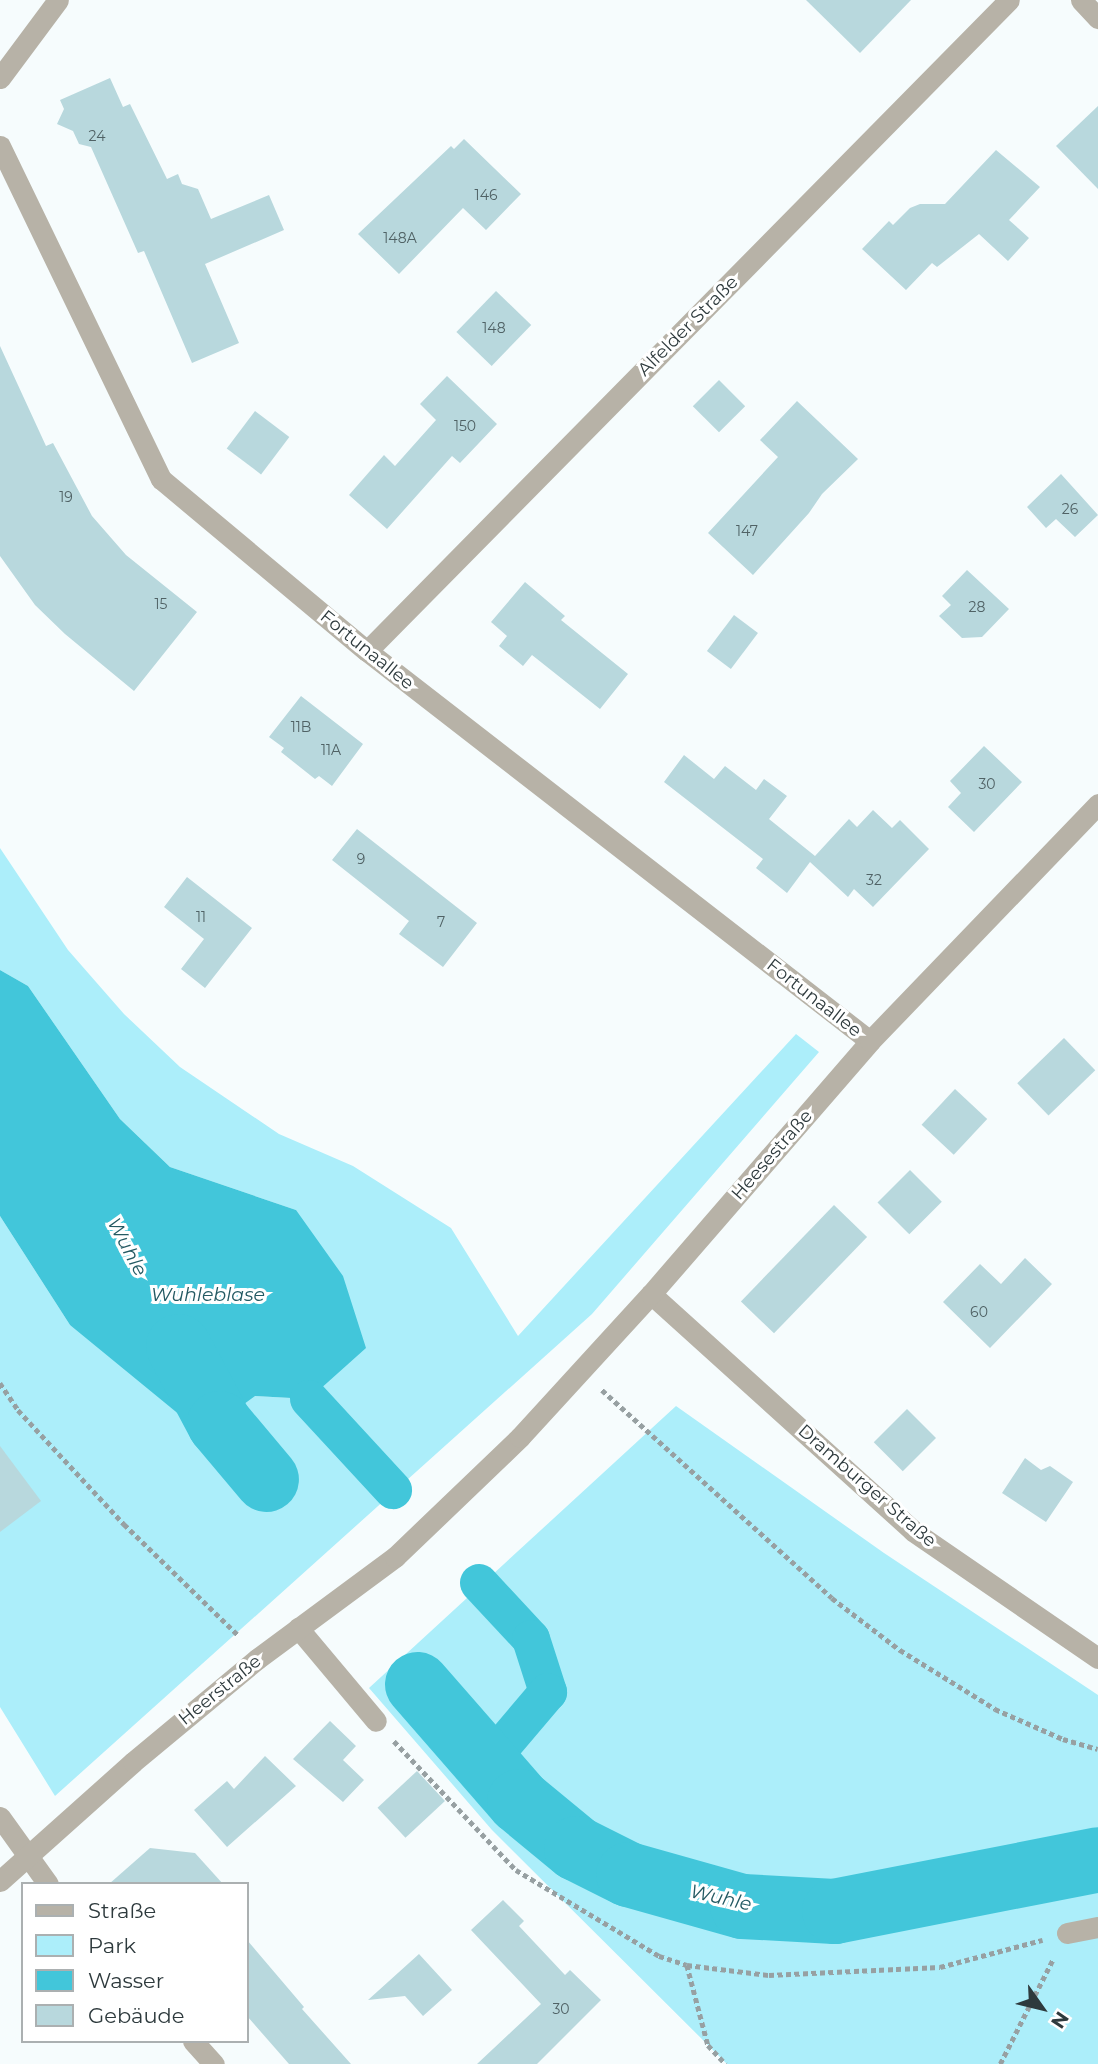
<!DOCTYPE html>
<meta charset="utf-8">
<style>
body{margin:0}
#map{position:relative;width:1098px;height:2064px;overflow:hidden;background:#f6fcfd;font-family:Montserrat,sans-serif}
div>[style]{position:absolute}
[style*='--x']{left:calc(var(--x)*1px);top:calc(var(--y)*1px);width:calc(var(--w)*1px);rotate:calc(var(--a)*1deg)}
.green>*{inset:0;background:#aceefa}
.water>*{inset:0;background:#42c6da}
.canal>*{height:38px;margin:-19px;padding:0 19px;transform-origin:19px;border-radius:19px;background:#42c6da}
.river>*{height:65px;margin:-32.5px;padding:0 32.5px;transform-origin:32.5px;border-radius:32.5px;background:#42c6da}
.building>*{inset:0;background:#b8d8dd;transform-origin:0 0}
.path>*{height:4.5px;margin-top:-2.25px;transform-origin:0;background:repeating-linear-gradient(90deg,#97a0a2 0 5px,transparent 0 8.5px)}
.minor>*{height:21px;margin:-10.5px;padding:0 10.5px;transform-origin:10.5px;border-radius:10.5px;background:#b7b2a7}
span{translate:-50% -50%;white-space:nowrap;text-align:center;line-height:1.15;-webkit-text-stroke:6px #fff;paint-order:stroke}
.number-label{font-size:14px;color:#506265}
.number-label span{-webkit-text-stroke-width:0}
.street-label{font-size:18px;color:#2e3a3d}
.water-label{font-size:19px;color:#245a63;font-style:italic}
.legend{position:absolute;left:21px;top:1882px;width:228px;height:161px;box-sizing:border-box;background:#fff;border:2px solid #abb0b1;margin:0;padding:9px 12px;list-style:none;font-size:21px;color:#2e3a3d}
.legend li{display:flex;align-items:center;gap:14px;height:35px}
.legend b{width:35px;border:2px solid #abb0b1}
.north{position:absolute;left:1007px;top:1973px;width:70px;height:70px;-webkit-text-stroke:5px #fff;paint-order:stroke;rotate:124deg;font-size:19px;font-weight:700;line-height:28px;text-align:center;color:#2e3a3d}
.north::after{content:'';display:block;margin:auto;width:24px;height:32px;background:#2e3a3d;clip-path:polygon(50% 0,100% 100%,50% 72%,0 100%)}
</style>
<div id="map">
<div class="green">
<i style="clip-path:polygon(0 848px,68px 950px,124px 1014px,180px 1067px,279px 1134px,353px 1166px,451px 1228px,518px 1336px,796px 1034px,819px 1052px,592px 1314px,55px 1796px,0 1707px,0 1216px,70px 1325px,255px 1396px,309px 1399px,296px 1210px,170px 1167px,120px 1119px,28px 986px,0 970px)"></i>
<i style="clip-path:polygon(676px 1406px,884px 1553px,1098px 1695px,1098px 2064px,727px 2064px,492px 1830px,369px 1688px)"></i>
</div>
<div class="water">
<i style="clip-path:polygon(0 970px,28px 986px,120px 1119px,170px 1167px,296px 1210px,343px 1276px,366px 1348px,309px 1399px,255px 1396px,203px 1434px,70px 1325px,0 1216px)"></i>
</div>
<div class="canal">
<i style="--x:309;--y:1399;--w:124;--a:47.3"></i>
<i style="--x:479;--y:1583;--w:76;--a:47.1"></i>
<i style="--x:531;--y:1639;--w:56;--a:72.2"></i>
<i style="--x:548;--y:1692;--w:94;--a:130.3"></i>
</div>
<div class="river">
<i style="--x:178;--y:1346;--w:87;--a:62"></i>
<i style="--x:219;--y:1423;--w:73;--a:50"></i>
<i style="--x:417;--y:1684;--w:155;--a:48.9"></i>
<i style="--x:519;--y:1801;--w:74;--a:39.5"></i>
<i style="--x:576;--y:1848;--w:58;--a:26.6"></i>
<i style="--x:628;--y:1874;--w:118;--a:15.7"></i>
<i style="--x:742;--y:1906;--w:92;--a:3.1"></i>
<i style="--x:834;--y:1911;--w:269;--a:-11.1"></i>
</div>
<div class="building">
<i style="clip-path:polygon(806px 0,911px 0,860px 53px)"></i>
<i style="clip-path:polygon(110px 78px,123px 107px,130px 104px,167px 179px,178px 174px,182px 184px,198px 189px,211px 219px,269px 195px,284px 230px,205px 264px,239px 343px,192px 363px,144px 251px,138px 253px,91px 147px,79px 144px,73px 131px,57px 124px,64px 109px,60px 100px)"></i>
<i style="clip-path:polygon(1098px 106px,1098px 189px,1056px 146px)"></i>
<i style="clip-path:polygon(464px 139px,521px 194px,486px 230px,463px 208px,399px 274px,358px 234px,451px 146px,454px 149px)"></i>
<i style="clip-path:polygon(996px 150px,1040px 187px,1009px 220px,1029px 238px,1008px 261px,979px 234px,937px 267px,932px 263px,906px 290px,862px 249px,889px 221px,893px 225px,910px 208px,920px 204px,945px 204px)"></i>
<i style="left:496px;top:291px;width:49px;height:57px;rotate:44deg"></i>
<i style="clip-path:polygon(0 346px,46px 446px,53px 443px,92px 516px,126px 555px,197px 612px,134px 691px,65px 634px,35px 605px,0 556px)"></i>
<i style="clip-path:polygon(447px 376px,497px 424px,460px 463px,452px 456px,387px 529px,349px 495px,384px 455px,395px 466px,436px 420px,420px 404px)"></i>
<i style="left:719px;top:380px;width:37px;height:37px;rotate:45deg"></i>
<i style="clip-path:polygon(797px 401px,858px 459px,822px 494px,809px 513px,753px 575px,708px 533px,778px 457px,760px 440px)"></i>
<i style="left:255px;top:411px;width:43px;height:47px;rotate:37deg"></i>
<i style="clip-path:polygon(1061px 474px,1098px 515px,1075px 537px,1056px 519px,1046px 528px,1027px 507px)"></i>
<i style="clip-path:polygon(967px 570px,1009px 609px,982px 637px,962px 638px,939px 616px,951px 605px,942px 596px)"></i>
<i style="clip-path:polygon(525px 582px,565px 616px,561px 620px,628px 674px,600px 709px,532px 655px,523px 666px,499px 646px,507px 636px,491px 622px)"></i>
<i style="left:734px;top:615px;width:30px;height:45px;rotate:37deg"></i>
<i style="clip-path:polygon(301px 696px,363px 744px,332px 786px,319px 776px,315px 779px,281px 752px,284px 748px,269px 737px)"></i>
<i style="clip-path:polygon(984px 746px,1022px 782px,974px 832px,948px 807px,961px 793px,950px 781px)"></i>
<i style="clip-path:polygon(684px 755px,714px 779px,725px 766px,756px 790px,764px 779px,787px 796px,769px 819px,815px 856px,849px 819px,857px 827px,873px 810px,892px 828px,900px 820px,929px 849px,873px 907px,854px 889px,848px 897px,810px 862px,787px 893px,756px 868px,763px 859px,664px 782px)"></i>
<i style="clip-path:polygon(357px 829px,477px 923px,443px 967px,399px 934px,409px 921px,332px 860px)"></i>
<i style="clip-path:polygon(187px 877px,252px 928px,205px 988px,181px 969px,204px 939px,164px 907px)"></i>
<i style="left:1064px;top:1038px;width:45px;height:65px;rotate:46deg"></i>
<i style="left:955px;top:1089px;width:44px;height:49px;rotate:43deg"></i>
<i style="left:910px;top:1170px;width:45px;height:46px;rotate:45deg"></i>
<i style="left:834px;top:1205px;width:46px;height:134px;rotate:44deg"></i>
<i style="clip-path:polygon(1025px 1258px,1052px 1284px,990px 1348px,943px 1302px,980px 1264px,1001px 1284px)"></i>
<i style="left:907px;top:1409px;width:41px;height:47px;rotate:45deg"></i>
<i style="clip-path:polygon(0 1446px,41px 1501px,0 1532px)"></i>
<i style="clip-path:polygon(1025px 1458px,1041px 1470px,1050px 1466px,1073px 1482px,1046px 1522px,1002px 1493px)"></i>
<i style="clip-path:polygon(330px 1721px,356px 1746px,343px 1760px,364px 1780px,343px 1802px,293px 1759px)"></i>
<i style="clip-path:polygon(265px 1756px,296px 1786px,227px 1847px,194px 1810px,227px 1781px,234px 1789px)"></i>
<i style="left:417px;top:1771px;width:41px;height:54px;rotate:47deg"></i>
<i style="clip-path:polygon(150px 1848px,195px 1853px,223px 1884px,109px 1884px)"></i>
<i style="clip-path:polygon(503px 1900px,524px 1921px,519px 1926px,565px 1975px,570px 1970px,601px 2000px,537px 2064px,477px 2064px,541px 2004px,471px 1930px)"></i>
<i style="clip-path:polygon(247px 1940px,304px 2007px,302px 2009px,351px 2064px,289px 2064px,247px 2016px)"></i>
<i style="clip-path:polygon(419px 1954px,452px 1990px,423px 2016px,405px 1996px,368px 2000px)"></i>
</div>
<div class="path">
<i style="--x:0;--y:1383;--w:32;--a:56"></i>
<i style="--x:18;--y:1410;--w:156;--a:47.1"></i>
<i style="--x:124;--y:1524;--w:161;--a:44.2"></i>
<i style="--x:602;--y:1390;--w:310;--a:42.1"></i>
<i style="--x:832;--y:1598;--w:86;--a:37.4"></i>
<i style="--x:900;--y:1650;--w:112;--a:31.8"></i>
<i style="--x:995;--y:1709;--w:74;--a:23.8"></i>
<i style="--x:1063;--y:1739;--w:36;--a:16"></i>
<i style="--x:394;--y:1741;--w:178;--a:46.6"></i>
<i style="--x:516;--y:1870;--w:167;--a:31"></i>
<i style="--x:659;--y:1956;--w:29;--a:18"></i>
<i style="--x:687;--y:1965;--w:83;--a:7"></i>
<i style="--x:769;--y:1975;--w:171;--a:-2.7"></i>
<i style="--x:940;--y:1967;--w:106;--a:-14.8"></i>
<i style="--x:687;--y:1965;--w:83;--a:75.3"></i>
<i style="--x:708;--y:2045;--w:26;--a:47"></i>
<i style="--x:1000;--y:2064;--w:118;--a:-63.2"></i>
</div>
<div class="minor">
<i style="--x:1081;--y:0;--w:25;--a:47"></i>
<i style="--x:0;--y:78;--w:97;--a:-53.4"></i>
<i style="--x:0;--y:146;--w:370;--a:64.2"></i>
<i style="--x:161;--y:479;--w:268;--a:39.9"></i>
<i style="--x:367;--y:651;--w:636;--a:37.79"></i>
<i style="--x:367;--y:651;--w:914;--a:-45.4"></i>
<i style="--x:651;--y:1294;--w:353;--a:42.1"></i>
<i style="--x:913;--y:1531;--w:224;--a:34.5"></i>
<i style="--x:298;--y:1628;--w:121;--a:50"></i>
<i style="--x:0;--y:1817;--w:82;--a:54.4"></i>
<i style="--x:0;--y:1881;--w:178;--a:-41.8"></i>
<i style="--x:133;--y:1762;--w:161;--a:-39.7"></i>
<i style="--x:257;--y:1659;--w:172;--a:-36.5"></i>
<i style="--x:395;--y:1557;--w:173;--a:-43.8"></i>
<i style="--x:520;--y:1437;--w:194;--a:-47.5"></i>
<i style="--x:651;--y:1294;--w:335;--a:-49.1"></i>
<i style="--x:870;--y:1041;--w:329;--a:-46.1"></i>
<i style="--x:1067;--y:1933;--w:32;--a:-11"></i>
<i style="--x:193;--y:2041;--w:31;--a:48"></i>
</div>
<div class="number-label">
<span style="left:97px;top:136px">24</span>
<span style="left:486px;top:195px">146</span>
<span style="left:400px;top:238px">148A</span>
<span style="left:494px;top:328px">148</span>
<span style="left:465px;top:426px">150</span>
<span style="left:66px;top:497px">19</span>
<span style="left:1070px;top:509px">26</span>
<span style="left:747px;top:531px">147</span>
<span style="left:161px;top:604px">15</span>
<span style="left:977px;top:607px">28</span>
<span style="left:301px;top:727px">11B</span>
<span style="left:331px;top:750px">11A</span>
<span style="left:987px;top:784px">30</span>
<span style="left:361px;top:859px">9</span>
<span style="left:874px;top:880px">32</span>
<span style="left:201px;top:917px">11</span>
<span style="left:441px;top:922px">7</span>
<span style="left:979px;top:1312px">60</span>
<span style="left:561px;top:2009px">30</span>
</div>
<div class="street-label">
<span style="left:688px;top:326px;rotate:-45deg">Alfelder Straße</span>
<span style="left:367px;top:650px;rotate:39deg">Fortunaallee</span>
<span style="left:814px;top:998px;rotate:38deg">Fortunaallee</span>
<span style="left:772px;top:1155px;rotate:-49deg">Heesestraße</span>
<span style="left:867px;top:1486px;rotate:41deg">Dramburger Straße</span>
<span style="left:220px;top:1690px;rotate:-39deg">Heerstraße</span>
</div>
<div class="water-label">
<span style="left:127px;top:1247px;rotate:62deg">Wuhle</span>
<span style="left:208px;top:1295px">Wuhleblase</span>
<span style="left:721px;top:1898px;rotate:13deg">Wuhle</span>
</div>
<ul class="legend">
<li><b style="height:9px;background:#b7b2a7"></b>Straße</li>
<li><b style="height:19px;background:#aceefa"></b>Park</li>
<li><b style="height:19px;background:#42c6da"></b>Wasser</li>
<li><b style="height:19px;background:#b8d8dd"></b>Gebäude</li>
</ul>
<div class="north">N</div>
</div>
